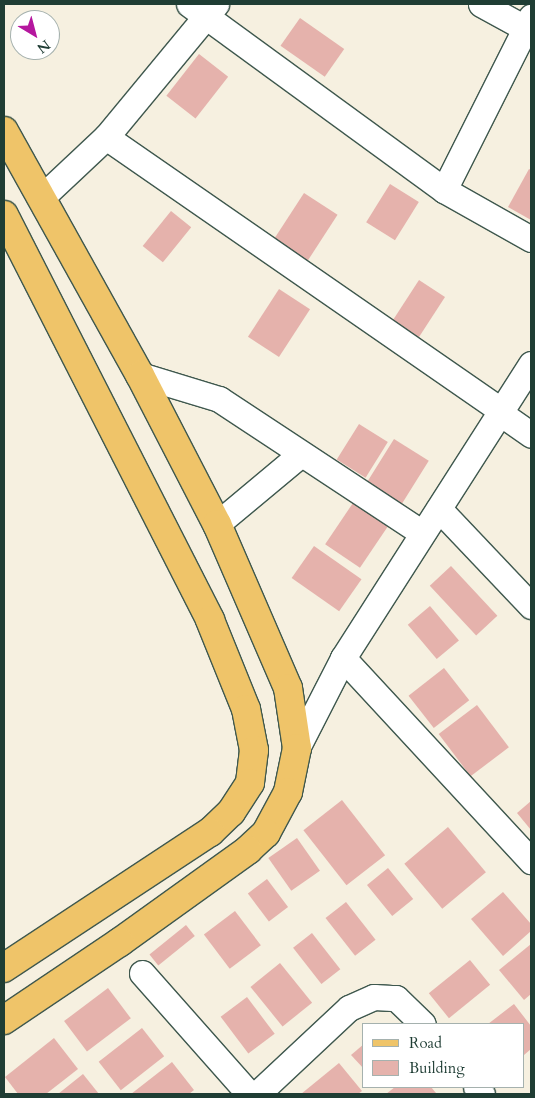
<!DOCTYPE html>
<style>
body{margin:0}
#map{position:relative;width:535px;height:1098px;overflow:hidden;background:#f6f0e0;font-family:Cardo,serif}
div>[style]{position:absolute}
[style*='--x']{left:calc(var(--x)*1px);top:calc(var(--y)*1px);width:calc(var(--w)*1px);rotate:calc(var(--a)*1deg)}
.building>*{inset:0;background:#e5b2ac;transform-origin:0 0}
.roads{filter:drop-shadow(1px 0 #3f584e) drop-shadow(-1px 0 #3f584e) drop-shadow(0 1px #3f584e) drop-shadow(0 -1px #3f584e)}
.minor>*{height:25px;margin:-12.5px;padding:0 12.5px;transform-origin:12.5px;border-radius:12.5px;background:#fff}
.major>*{height:28px;margin:-14px;padding:0 14px;transform-origin:14px;border-radius:14px;background:#efc469}
span{translate:-50% -50%;white-space:nowrap;text-align:center;line-height:1.15;-webkit-text-stroke:4.5px #fff;paint-order:stroke}
.frame{position:absolute;inset:0;border:5px solid #1f3d34;pointer-events:none}
.legend{position:absolute;left:362px;top:1023px;width:162px;height:65px;box-sizing:border-box;background:#fff;border:1px solid #a5b1ae;margin:0;padding:6px 9px;list-style:none;font-size:15px;color:#1f3d34}
.legend li{display:flex;align-items:center;gap:10px;height:25px}
.legend b{width:25px;border:1px solid #a5b1ae}
.north{position:absolute;left:10px;top:10px;width:50px;height:50px;box-sizing:border-box;background:#fff;border:1px solid #a5b1ae;border-radius:50%;rotate:143deg;font-size:14px;font-weight:700;line-height:20px;text-align:center;color:#1f3d34}
.north::after{content:'';display:block;margin:auto;width:18px;height:22px;background:#b5179e;clip-path:polygon(50% 0,100% 100%,50% 72%,0 100%)}
</style>
<div id="map">
<div class="building">
<i style="left:300px;top:18px;width:54px;height:34px;rotate:35deg"></i>
<i style="left:199px;top:54px;width:37px;height:53px;rotate:38deg"></i>
<i style="clip-path:polygon(529px 169px,531px 170px,531px 220px,508px 207px)"></i>
<i style="left:390px;top:184px;width:34px;height:45px;rotate:32deg"></i>
<i style="left:304px;top:193px;width:40px;height:57px;rotate:33deg"></i>
<i style="left:171px;top:211px;width:26px;height:45px;rotate:39deg"></i>
<i style="left:419px;top:280px;width:31px;height:51px;rotate:33deg"></i>
<i style="left:279px;top:289px;width:37px;height:57px;rotate:33deg"></i>
<i style="left:359px;top:424px;width:34px;height:42px;rotate:32deg"></i>
<i style="left:394px;top:439px;width:41px;height:56px;rotate:32deg"></i>
<i style="left:357px;top:497px;width:42px;height:57px;rotate:34deg"></i>
<i style="left:314px;top:546px;width:58px;height:39px;rotate:35deg"></i>
<i style="left:451px;top:566px;width:68px;height:29px;rotate:47deg"></i>
<i style="left:430px;top:606px;width:45px;height:29px;rotate:50deg"></i>
<i style="left:444px;top:668px;width:41px;height:45px;rotate:52deg"></i>
<i style="left:477px;top:705px;width:53px;height:48px;rotate:53deg"></i>
<i style="left:342px;top:800px;width:70px;height:49px;rotate:52deg"></i>
<i style="clip-path:polygon(531px 801px,531px 830px,517px 813px)"></i>
<i style="left:448px;top:827px;width:59px;height:57px;rotate:50deg"></i>
<i style="left:297px;top:838px;width:40px;height:35px;rotate:55deg"></i>
<i style="left:388px;top:868px;width:40px;height:27px;rotate:51deg"></i>
<i style="left:267px;top:879px;width:35px;height:24px;rotate:53deg"></i>
<i style="clip-path:polygon(503px 892px,531px 924px,531px 931px,503px 956px,471px 919px)"></i>
<i style="left:346px;top:902px;width:48px;height:26px;rotate:52deg"></i>
<i style="left:235px;top:911px;width:43px;height:39px;rotate:53deg"></i>
<i style="left:186px;top:925px;width:14px;height:47px;rotate:51deg"></i>
<i style="left:312px;top:933px;width:46px;height:24px;rotate:52deg"></i>
<i style="clip-path:polygon(531px 944px,531px 994px,524px 1000px,499px 970px)"></i>
<i style="left:470px;top:960px;width:32px;height:53px;rotate:51deg"></i>
<i style="left:280px;top:963px;width:51px;height:38px;rotate:51deg"></i>
<i style="left:108px;top:988px;width:38px;height:55px;rotate:53deg"></i>
<i style="left:247px;top:997px;width:46px;height:33px;rotate:53deg"></i>
<i style="clip-path:polygon(514px 1004px,531px 1026px,531px 1049px,524px 1055px,524px 1024px,488px 1024px)"></i>
<i style="left:142px;top:1028px;width:36px;height:55px;rotate:52deg"></i>
<i style="clip-path:polygon(54px 1038px,78px 1069px,46px 1094px,18px 1094px,5px 1077px)"></i>
<i style="clip-path:polygon(364px 1044px,364px 1069px,351px 1055px)"></i>
<i style="clip-path:polygon(172px 1062px,194px 1090px,189px 1094px,131px 1094px)"></i>
<i style="clip-path:polygon(339px 1063px,362px 1091px,358px 1094px,301px 1094px)"></i>
<i style="clip-path:polygon(83px 1074px,99px 1094px,58px 1094px)"></i>
<i style="clip-path:polygon(395px 1087px,431px 1087px,436px 1093px,386px 1094px)"></i>
</div>
<div class="roads">
<div class="minor">
<i style="--x:189;--y:4;--w:316;--a:36.1"></i>
<i style="--x:444;--y:190;--w:100;--a:29.4"></i>
<i style="--x:481;--y:4;--w:50;--a:28.6"></i>
<i style="--x:106;--y:137;--w:481;--a:34.7"></i>
<i style="--x:444;--y:190;--w:194;--a:-63.3"></i>
<i style="--x:42;--y:197;--w:88;--a:-43.2"></i>
<i style="--x:106;--y:137;--w:173;--a:-50.4"></i>
<i style="--x:140;--y:375;--w:83;--a:16.9"></i>
<i style="--x:219;--y:399;--w:243;--a:33.4"></i>
<i style="--x:500;--y:413;--w:38;--a:35"></i>
<i style="--x:439;--y:509;--w:134;--a:46.5"></i>
<i style="--x:217;--y:524;--w:109;--a:-39.8"></i>
<i style="--x:343;--y:658;--w:277;--a:47.2"></i>
<i style="--x:297;--y:748;--w:101;--a:-62.9"></i>
<i style="--x:343;--y:658;--w:349;--a:-57.4"></i>
<i style="--x:142;--y:973;--w:162;--a:48.5"></i>
<i style="--x:476;--y:1087;--w:9;--a:49"></i>
<i style="--x:257;--y:1094;--w:126;--a:-43.1"></i>
<i style="--x:349;--y:1008;--w:27;--a:-24"></i>
<i style="--x:374;--y:997;--w:22;--a:3"></i>
<i style="--x:396;--y:998;--w:37;--a:44"></i>
</div>
<div class="major">
<i style="--x:4;--y:131;--w:279;--a:60.9"></i>
<i style="--x:140;--y:375;--w:168;--a:62.7"></i>
<i style="--x:217;--y:524;--w:179;--a:66.6"></i>
<i style="--x:288;--y:688;--w:61;--a:81.5"></i>
<i style="--x:297;--y:748;--w:45;--a:101.6"></i>
<i style="--x:288;--y:792;--w:47;--a:118.2"></i>
<i style="--x:266;--y:833;--w:25;--a:137"></i>
<i style="--x:248;--y:850;--w:158;--a:144.3"></i>
<i style="--x:120;--y:942;--w:140;--a:146.1"></i>
<i style="--x:4;--y:215;--w:454;--a:63"></i>
<i style="--x:210;--y:620;--w:96;--a:68"></i>
<i style="--x:246;--y:709;--w:42;--a:79"></i>
<i style="--x:254;--y:750;--w:33;--a:97"></i>
<i style="--x:250;--y:783;--w:35;--a:123"></i>
<i style="--x:231;--y:812;--w:29;--a:136"></i>
<i style="--x:210;--y:832;--w:247;--a:146.6"></i>
</div>
</div>
<div class="frame"></div>
<ul class="legend">
<li><b style="height:6px;background:#efc469"></b>Road</li>
<li><b style="height:14px;background:#e5b2ac"></b>Building</li>
</ul>
<div class="north">N</div>
</div>
